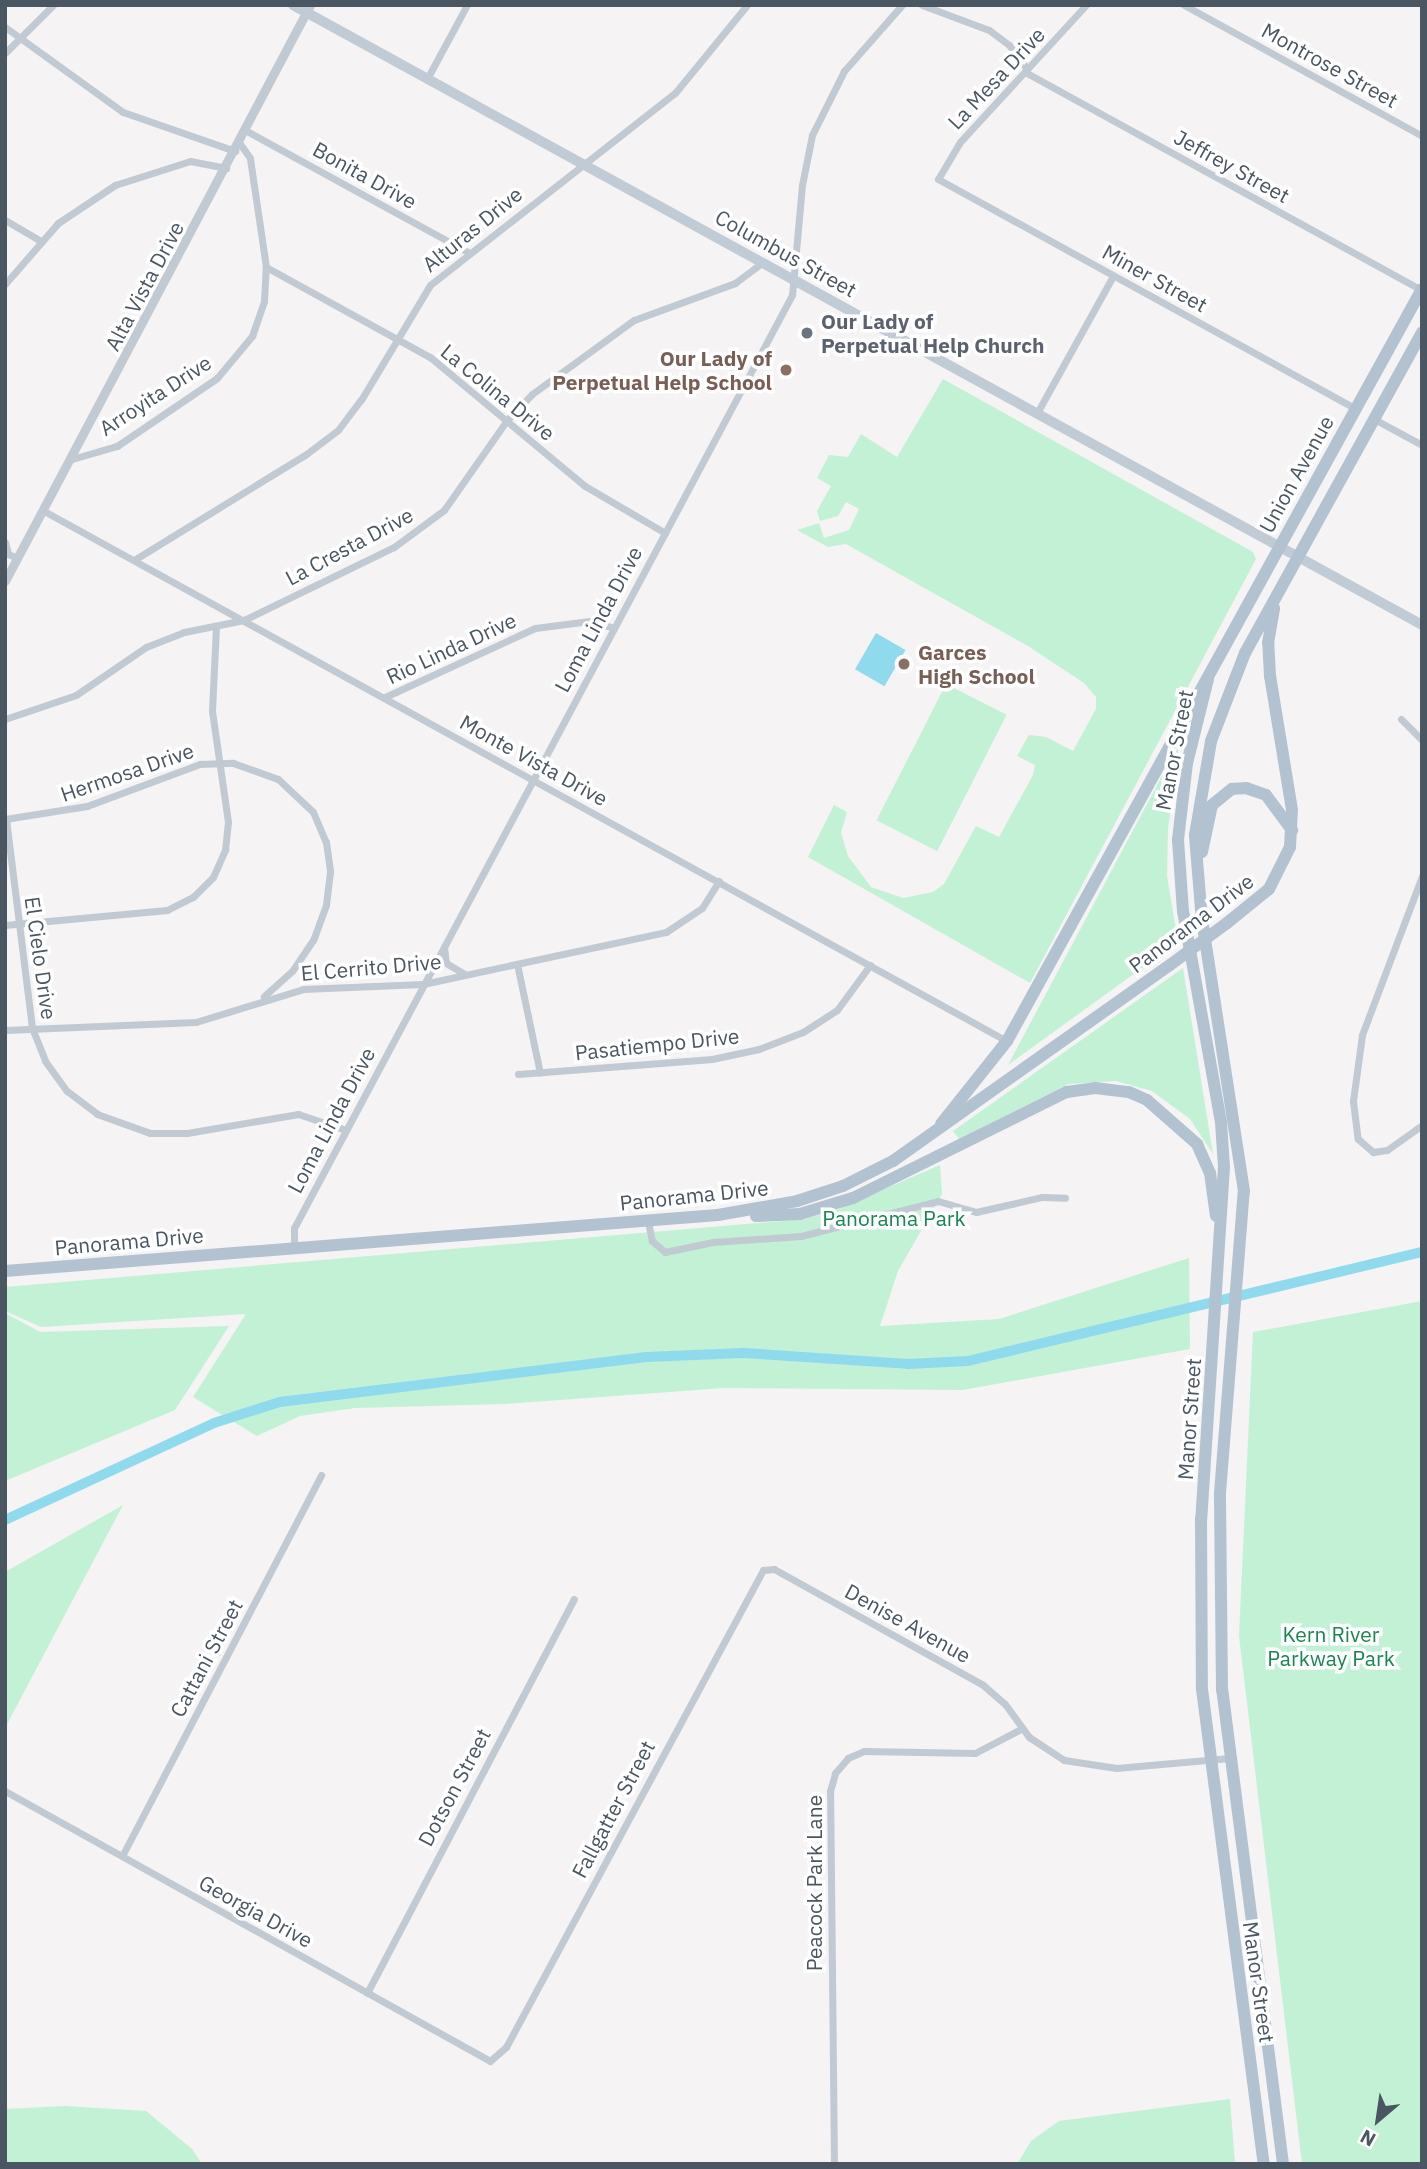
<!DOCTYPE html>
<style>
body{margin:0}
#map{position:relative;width:1427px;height:2169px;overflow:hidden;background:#f5f3f3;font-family:"IBM Plex Sans",sans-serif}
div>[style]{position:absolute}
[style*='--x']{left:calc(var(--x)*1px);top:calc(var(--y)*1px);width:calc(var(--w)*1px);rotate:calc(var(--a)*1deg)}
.green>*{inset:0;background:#c3f1d5;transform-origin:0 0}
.water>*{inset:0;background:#90daee;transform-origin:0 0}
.canal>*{height:10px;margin:-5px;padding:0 5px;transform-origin:5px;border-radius:5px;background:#90daee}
.minor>*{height:7px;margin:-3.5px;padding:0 3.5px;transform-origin:3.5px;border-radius:3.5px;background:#c1cad2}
.tertiary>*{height:9px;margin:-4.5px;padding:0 4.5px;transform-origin:4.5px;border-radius:4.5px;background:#c1cad2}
.secondary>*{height:10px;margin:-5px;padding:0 5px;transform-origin:5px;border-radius:5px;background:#c1cbd6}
.primary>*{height:12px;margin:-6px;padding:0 6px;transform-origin:6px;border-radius:6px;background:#b3c2d1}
.primary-bridge>*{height:12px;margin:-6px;padding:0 6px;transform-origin:6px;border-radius:6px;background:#b3c2d1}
.dots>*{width:19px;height:19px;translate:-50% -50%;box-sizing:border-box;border:4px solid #fff;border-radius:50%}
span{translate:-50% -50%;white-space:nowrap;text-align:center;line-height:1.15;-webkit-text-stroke:7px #fff;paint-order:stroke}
.street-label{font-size:21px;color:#4a5661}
.worship-label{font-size:21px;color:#5b616d;font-weight:700}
.left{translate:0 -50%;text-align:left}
.education-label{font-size:21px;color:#785e54;font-weight:700}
.right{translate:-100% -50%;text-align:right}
.park-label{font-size:21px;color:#17864f}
.frame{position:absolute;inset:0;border:7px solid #4a5661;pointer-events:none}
.north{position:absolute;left:1343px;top:2085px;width:70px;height:70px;-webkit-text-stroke:5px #fff;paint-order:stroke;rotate:209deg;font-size:19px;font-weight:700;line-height:28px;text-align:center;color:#4a5661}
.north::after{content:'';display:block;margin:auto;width:24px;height:32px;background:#4a5661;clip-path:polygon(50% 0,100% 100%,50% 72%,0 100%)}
</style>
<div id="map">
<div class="green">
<i style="clip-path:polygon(943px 379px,1253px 552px,1256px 559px,1030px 983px,808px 857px,834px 805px,847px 812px,841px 833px,848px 856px,871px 887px,903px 898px,933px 892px,944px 884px,976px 826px,999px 837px,1033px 775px,1035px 765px,1017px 756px,1029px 735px,1046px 737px,1073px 751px,1096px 709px,1096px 697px,1084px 683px,1028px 646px,846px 544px,828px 547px,797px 530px,819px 523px,824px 538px,849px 530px,859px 509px,846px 502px,838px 516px,820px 521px,817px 511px,831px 486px,817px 478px,829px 455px,848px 457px,861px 434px,897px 457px)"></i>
<i style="left:946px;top:684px;width:68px;height:153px;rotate:27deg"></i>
<i style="clip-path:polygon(1179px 744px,1168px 829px,1167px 876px,1178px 942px,1008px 1065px)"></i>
<i style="clip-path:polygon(1183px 968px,1213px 1154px,1190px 1119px,1152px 1091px,1116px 1081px,1068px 1084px,959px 1139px,953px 1131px)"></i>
<i style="clip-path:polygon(940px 1165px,942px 1194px,898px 1271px,880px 1326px,999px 1319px,1189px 1258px,1190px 1349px,963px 1390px,724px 1388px,504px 1404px,355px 1408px,300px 1416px,257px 1436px,193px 1397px,246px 1314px,41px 1327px,5px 1311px,5px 1287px,805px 1219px,836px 1210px)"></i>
<i style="clip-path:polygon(1422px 1301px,1422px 2164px,1302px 2164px,1239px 1636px,1253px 1332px)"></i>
<i style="clip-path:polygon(5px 1313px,40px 1332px,229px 1326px,175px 1410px,5px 1481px)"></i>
<i style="clip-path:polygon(123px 1505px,5px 1728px,5px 1572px)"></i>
<i style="clip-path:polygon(1230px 2099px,1235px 2164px,1017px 2164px,1031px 2141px,1059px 2121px)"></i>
<i style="clip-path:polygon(65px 2106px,146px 2111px,192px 2149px,202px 2164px,5px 2164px,5px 2109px)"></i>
</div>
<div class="water">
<i style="left:876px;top:633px;width:34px;height:42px;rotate:30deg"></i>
</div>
<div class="canal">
<i style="--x:5;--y:1520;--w:230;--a:-24.9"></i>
<i style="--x:214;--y:1423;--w:69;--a:-17.7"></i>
<i style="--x:280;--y:1402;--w:369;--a:-7"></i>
<i style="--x:646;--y:1357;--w:98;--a:-2.3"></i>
<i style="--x:744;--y:1353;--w:164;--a:3.8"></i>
<i style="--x:908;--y:1364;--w:60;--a:-2.9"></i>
<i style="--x:968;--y:1361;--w:467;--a:-13.5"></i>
</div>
<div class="minor">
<i style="--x:922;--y:5;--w:72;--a:20.5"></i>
<i style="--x:989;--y:30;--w:25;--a:37"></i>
<i style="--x:1009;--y:45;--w:30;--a:53"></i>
<i style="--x:1086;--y:5;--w:186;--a:132.6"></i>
<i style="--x:960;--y:142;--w:43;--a:120.7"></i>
<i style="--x:938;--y:179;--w:476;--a:28.8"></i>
<i style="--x:1184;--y:5;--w:272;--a:28.8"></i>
<i style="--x:5;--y:27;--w:145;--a:35.8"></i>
<i style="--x:123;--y:112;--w:119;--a:19.2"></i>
<i style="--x:5;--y:53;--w:68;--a:-45"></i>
<i style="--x:1025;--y:72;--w:453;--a:28.8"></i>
<i style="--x:428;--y:77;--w:82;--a:-61.6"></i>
<i style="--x:245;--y:130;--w:254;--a:28.7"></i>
<i style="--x:5;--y:220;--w:42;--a:30.3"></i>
<i style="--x:266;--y:267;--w:187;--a:28.8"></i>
<i style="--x:430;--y:357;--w:202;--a:39.8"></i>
<i style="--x:585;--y:486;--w:93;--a:30.4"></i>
<i style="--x:5;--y:284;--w:81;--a:-49"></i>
<i style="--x:58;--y:223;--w:69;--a:-33.7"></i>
<i style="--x:115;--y:185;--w:79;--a:-17.7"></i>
<i style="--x:190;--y:161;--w:37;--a:11"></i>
<i style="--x:1037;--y:413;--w:157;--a:-61"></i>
<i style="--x:1374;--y:419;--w:55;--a:28.4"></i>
<i style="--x:72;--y:459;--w:47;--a:-16.1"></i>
<i style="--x:117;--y:446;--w:121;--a:-34.2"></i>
<i style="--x:217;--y:378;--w:55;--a:-50.2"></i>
<i style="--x:252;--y:336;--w:37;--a:-71"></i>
<i style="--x:264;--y:301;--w:34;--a:-87"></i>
<i style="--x:266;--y:267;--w:110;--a:-98.4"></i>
<i style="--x:250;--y:158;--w:19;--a:-125"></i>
<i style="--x:44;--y:511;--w:1099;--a:28.83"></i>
<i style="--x:5;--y:542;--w:11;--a:75"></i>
<i style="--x:5;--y:553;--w:14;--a:21"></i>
<i style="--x:134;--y:560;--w:201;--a:-31.6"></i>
<i style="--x:305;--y:455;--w:41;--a:-37.1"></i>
<i style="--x:338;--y:430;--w:38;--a:-53"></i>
<i style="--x:361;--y:400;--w:134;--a:-59"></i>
<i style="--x:430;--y:285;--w:311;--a:-38.1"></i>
<i style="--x:675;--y:93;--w:114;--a:-50.7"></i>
<i style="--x:385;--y:697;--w:165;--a:-24.7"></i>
<i style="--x:535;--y:628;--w:55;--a:-7.3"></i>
<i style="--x:590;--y:621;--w:25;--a:16"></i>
<i style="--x:5;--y:719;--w:75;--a:-18.7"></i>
<i style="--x:76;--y:695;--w:85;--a:-34.4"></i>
<i style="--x:146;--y:647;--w:41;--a:-21.5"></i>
<i style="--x:184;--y:632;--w:61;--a:-11.3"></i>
<i style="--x:244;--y:620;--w:167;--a:-26"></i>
<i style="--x:394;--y:547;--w:62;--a:-36.5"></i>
<i style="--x:444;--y:510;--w:110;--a:-55"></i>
<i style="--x:507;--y:420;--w:36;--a:-46"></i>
<i style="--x:532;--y:394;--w:126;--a:-36"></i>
<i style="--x:634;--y:320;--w:108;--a:-20.1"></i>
<i style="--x:735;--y:283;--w:35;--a:-37"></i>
<i style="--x:1401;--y:719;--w:30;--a:45"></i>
<i style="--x:5;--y:819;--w:83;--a:-9"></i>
<i style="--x:87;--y:806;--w:121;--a:-20.4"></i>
<i style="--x:200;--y:764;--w:33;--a:-2"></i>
<i style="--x:233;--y:763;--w:48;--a:19.6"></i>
<i style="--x:278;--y:779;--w:48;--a:43.3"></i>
<i style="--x:313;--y:812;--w:33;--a:67"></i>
<i style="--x:326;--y:842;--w:30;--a:82"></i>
<i style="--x:330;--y:872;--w:33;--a:97"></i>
<i style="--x:326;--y:905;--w:37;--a:110"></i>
<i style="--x:313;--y:940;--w:37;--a:124"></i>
<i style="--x:292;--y:971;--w:38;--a:138"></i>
<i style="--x:6;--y:819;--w:211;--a:82.9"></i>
<i style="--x:32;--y:1028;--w:35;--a:68"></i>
<i style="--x:45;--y:1061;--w:37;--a:54"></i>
<i style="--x:67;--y:1091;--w:38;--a:37"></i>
<i style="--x:97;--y:1114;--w:56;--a:19.7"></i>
<i style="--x:150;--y:1133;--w:37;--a:0"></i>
<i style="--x:187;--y:1133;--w:113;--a:-9.7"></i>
<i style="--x:298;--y:1114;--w:51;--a:18.4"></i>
<i style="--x:1422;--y:876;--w:170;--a:110.7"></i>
<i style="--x:1362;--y:1035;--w:67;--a:97.8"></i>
<i style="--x:1353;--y:1101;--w:38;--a:83"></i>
<i style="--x:1358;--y:1139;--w:20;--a:41"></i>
<i style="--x:1373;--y:1152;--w:14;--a:-8"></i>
<i style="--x:1387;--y:1150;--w:43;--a:-35.5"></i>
<i style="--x:5;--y:925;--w:163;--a:-5.3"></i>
<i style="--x:167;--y:910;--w:29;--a:-27"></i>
<i style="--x:193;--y:897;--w:28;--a:-45"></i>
<i style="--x:213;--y:877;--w:30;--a:-66"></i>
<i style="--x:225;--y:850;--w:28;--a:-84"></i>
<i style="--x:228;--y:822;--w:112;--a:-98.2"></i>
<i style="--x:212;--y:711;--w:85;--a:-87.3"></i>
<i style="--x:444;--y:947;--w:16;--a:83"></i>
<i style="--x:446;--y:963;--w:21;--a:31"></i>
<i style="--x:517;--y:964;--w:111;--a:78.1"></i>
<i style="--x:5;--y:1030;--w:191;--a:-2.4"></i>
<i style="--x:196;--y:1022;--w:112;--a:-17.1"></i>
<i style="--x:303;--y:989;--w:120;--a:-2.4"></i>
<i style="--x:423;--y:984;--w:249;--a:-12.1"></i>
<i style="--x:666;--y:932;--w:43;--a:-33.7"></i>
<i style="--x:702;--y:908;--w:32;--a:-58"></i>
<i style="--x:518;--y:1074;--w:195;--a:-4.4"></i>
<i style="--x:712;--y:1059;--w:48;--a:-12"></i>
<i style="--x:759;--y:1049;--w:47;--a:-21.1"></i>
<i style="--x:803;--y:1032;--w:40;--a:-32.9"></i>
<i style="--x:837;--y:1010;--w:56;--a:-53.7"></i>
<i style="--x:893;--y:1214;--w:17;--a:24"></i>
<i style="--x:648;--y:1221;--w:20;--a:79"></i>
<i style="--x:652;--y:1241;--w:17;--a:40"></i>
<i style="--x:665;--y:1252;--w:49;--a:-11.8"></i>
<i style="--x:713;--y:1242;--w:88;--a:-3.9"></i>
<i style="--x:801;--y:1236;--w:141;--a:-14.3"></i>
<i style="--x:938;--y:1201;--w:40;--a:16"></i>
<i style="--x:976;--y:1212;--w:68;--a:-12.8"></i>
<i style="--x:1042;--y:1197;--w:23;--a:2"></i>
<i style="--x:294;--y:1246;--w:18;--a:-90"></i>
<i style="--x:294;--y:1228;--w:1058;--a:-61.91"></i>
<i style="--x:792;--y:295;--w:110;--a:-84.8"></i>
<i style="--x:802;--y:185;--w:51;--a:-78.7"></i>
<i style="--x:812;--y:135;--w:72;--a:-63.4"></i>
<i style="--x:844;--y:71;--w:88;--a:-48.7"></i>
<i style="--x:5;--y:1791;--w:555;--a:29.1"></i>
<i style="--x:490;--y:2061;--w:21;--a:-41"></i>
<i style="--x:506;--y:2047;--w:542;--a:-61.68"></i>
<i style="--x:763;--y:1570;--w:11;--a:-5"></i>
<i style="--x:774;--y:1569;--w:239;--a:29"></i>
<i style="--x:983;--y:1685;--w:29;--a:41"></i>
<i style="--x:1005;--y:1704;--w:41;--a:54"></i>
<i style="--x:1029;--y:1737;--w:42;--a:33.3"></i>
<i style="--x:1064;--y:1760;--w:53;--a:8.7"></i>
<i style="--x:1116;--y:1768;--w:114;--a:-5"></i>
<i style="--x:122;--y:1856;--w:430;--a:-62.4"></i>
<i style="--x:367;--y:1993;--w:445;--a:-62.3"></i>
<i style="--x:834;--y:2164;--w:373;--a:-90.6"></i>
<i style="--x:830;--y:1791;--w:19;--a:-74"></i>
<i style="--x:835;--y:1773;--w:20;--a:-49"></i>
<i style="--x:848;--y:1758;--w:17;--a:-24"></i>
<i style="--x:864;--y:1751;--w:111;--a:1"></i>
<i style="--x:975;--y:1753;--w:52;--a:-27.6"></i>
</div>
<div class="tertiary">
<i style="--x:5;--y:581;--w:652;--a:-62.1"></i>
</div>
<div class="secondary">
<i style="--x:293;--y:5;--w:1288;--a:28.77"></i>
</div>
<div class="primary">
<i style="--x:1208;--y:679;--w:87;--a:104"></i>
<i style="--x:1187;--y:763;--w:78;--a:96.7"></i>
<i style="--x:1178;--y:840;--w:71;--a:86"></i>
<i style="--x:1183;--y:911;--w:214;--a:79.8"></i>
<i style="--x:1221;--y:1122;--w:45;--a:86.2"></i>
<i style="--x:1224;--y:1167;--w:352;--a:93.7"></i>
<i style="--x:1201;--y:1518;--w:171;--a:89.7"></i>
<i style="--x:1202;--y:1689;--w:479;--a:82.6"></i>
<i style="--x:1202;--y:852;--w:48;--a:-78"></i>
<i style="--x:1212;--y:805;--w:26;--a:-39"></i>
<i style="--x:1232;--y:789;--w:14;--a:-4"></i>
<i style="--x:1246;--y:788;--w:21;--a:19"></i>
<i style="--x:1266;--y:795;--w:44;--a:53.4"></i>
<i style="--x:1227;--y:923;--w:54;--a:-39"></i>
<i style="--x:1269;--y:889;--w:47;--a:-63.4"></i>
<i style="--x:1290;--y:847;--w:37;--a:-87"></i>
<i style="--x:1292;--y:810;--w:136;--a:-99.3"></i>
<i style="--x:1270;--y:676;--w:33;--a:-93"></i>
<i style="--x:1268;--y:643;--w:35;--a:-80"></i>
<i style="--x:941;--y:1124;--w:106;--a:-51.5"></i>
<i style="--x:1007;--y:1041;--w:859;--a:-61.11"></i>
<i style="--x:756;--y:1216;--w:44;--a:-2.6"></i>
<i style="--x:800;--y:1214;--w:55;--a:-16.8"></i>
<i style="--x:853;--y:1198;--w:239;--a:-26.4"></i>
<i style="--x:1067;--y:1092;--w:28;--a:-8"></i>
<i style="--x:1095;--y:1088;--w:34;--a:7"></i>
<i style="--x:1129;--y:1092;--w:20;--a:24"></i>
<i style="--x:1147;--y:1100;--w:67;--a:41.3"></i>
<i style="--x:1197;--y:1144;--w:32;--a:66"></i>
<i style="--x:1210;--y:1173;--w:43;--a:82.1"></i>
<i style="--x:5;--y:1271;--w:715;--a:-4.49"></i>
<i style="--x:718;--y:1215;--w:80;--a:-10"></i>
<i style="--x:797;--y:1201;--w:48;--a:-18.1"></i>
<i style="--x:843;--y:1186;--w:56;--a:-26.6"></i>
<i style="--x:893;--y:1161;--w:339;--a:-35.3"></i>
<i style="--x:1283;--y:2164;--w:478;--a:-97.3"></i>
<i style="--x:1222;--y:1690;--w:197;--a:-90.6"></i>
<i style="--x:1220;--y:1493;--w:303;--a:-85.5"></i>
<i style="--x:1244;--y:1191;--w:273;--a:-98.8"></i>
<i style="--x:1202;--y:921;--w:86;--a:-94.7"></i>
<i style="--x:1195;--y:835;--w:95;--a:-80.3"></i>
<i style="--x:1211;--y:741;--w:94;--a:-68.9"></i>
<i style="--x:1245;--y:653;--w:366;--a:-61.1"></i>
</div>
<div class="primary-bridge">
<i style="--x:1170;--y:965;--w:71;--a:-36.4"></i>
</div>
<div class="dots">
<i style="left:807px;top:333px;background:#6b7280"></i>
<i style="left:786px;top:370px;background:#8d6e63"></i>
<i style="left:904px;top:664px;background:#8d6e63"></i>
</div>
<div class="street-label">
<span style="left:1330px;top:65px;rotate:29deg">Montrose Street</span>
<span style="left:996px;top:78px;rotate:-47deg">La Mesa Drive</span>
<span style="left:1232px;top:166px;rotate:29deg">Jeffrey Street</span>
<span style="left:365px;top:175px;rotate:29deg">Bonita Drive</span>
<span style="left:472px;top:229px;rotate:-39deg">Alturas Drive</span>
<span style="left:786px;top:253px;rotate:29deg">Columbus Street</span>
<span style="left:1155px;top:278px;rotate:29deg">Miner Street</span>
<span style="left:144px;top:286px;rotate:-62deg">Alta Vista Drive</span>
<span style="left:498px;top:392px;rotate:39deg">La Colina Drive</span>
<span style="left:155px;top:395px;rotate:-33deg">Arroyita Drive</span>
<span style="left:1296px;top:474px;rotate:-61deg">Union Avenue</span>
<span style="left:349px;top:546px;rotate:-28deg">La Cresta Drive</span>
<span style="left:598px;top:619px;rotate:-62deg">Loma Linda Drive</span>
<span style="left:451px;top:648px;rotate:-25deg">Rio Linda Drive</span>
<span style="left:1174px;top:750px;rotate:-79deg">Manor Street</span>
<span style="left:534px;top:760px;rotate:29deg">Monte Vista Drive</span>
<span style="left:127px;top:772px;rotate:-19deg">Hermosa Drive</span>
<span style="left:1191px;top:923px;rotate:-37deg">Panorama Drive</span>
<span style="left:41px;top:958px;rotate:82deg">El Cielo Drive</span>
<span style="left:371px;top:967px;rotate:-5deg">El Cerrito Drive</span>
<span style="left:657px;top:1044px;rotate:-6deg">Pasatiempo Drive</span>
<span style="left:331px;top:1120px;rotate:-62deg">Loma Linda Drive</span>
<span style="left:694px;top:1195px;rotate:-6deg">Panorama Drive</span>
<span style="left:129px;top:1241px;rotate:-5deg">Panorama Drive</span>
<span style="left:1189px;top:1419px;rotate:-86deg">Manor Street</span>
<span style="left:908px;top:1623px;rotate:29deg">Denise Avenue</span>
<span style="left:206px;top:1658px;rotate:-62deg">Cattani Street</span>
<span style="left:454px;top:1787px;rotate:-62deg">Dotson Street</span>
<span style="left:613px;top:1809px;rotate:-62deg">Fallgatter Street</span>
<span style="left:814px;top:1883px;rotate:-90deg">Peacock Park Lane</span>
<span style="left:256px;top:1911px;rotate:29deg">Georgia Drive</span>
<span style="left:1259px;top:1982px;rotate:82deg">Manor Street</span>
</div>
<div class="worship-label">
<span class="left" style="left:821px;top:333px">Our Lady of<br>Perpetual Help Church</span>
</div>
<div class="education-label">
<span class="right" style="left:772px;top:370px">Our Lady of<br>Perpetual Help School</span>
<span class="left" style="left:918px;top:664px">Garces<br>High School</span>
</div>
<div class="park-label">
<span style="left:894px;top:1218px">Panorama Park</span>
<span style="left:1331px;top:1646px">Kern River<br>Parkway Park</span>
</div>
<div class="frame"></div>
<div class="north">N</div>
</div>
